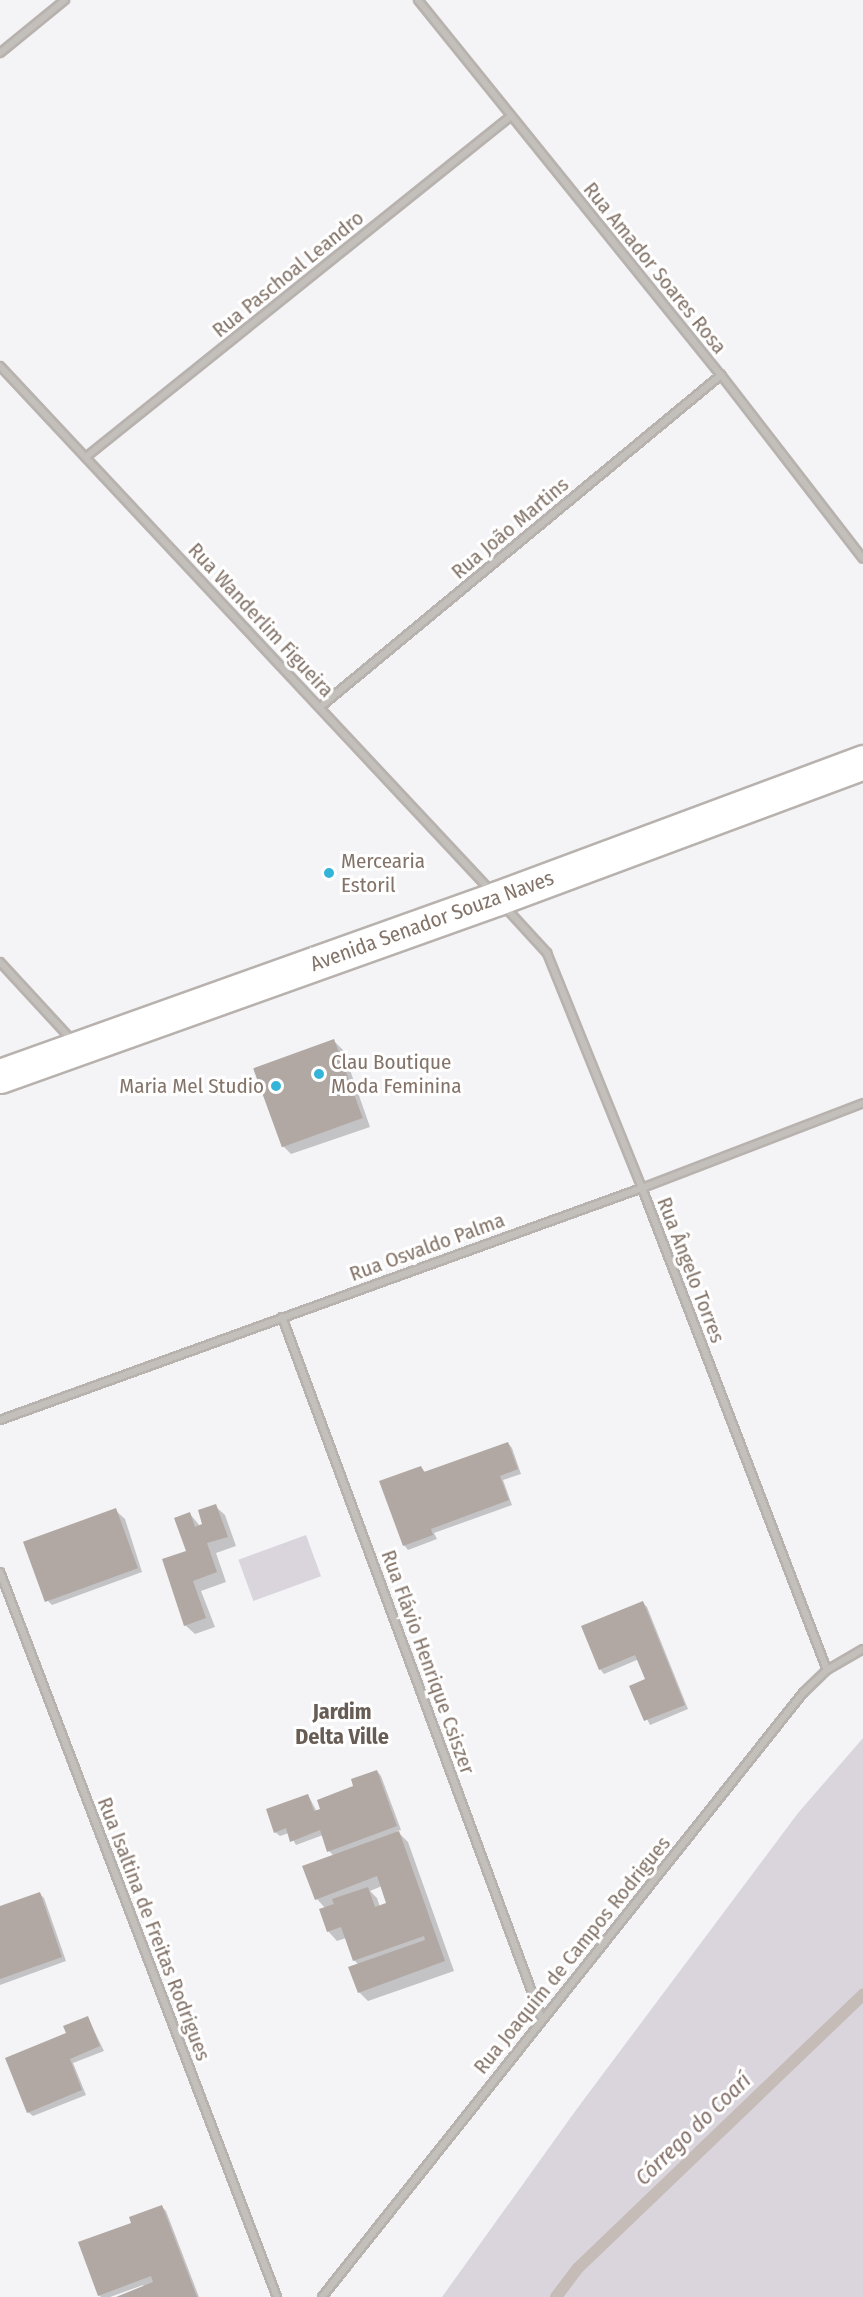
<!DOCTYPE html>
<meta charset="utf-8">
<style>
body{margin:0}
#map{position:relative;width:863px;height:2297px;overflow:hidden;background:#f4f4f7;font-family:"Fira Sans Condensed",sans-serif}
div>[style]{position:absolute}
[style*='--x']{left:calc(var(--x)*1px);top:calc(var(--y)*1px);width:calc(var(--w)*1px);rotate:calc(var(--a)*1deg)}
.green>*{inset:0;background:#dad5dd;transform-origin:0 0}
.shadow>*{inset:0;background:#0003}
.stream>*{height:12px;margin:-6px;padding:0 6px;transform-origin:6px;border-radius:6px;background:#c6bcb7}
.building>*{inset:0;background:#b1a8a3;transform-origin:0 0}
.roads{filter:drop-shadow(2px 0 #b8b2ae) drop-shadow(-2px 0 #b8b2ae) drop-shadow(0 2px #b8b2ae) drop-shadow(0 -2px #b8b2ae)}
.street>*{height:6px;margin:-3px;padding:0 3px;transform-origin:3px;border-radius:3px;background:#c3bfbb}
.secondary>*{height:33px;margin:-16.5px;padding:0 16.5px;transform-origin:16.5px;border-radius:16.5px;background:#fff}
.dots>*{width:16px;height:16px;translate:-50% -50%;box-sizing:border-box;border:3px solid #fff;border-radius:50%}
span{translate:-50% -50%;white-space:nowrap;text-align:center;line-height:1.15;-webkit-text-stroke:6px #fff;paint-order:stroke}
.street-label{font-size:21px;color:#837368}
.poi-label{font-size:21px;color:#837368}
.left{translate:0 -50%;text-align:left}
.right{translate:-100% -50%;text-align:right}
.neighbourhood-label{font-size:22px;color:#685d55;font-weight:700}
.water-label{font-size:22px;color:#857069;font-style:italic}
</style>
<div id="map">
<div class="green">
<i style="left:306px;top:1535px;width:44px;height:72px;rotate:70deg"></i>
<i style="clip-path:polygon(863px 1738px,863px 2297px,442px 2297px,576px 2110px,798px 1813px)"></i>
</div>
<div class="shadow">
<i style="clip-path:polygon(334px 1041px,343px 1050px,370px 1127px,291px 1154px,282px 1145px,255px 1068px)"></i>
<i style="clip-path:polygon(508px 1443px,512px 1448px,521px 1474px,503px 1480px,512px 1505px,434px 1533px,437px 1539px,408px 1550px,404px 1545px,421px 1467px,425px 1472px)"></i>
<i style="clip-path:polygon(215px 1506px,225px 1515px,236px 1546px,216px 1553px,226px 1582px,201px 1591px,215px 1627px,195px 1634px,185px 1625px,190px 1514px,200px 1526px,204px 1525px)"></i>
<i style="clip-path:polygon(115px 1510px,125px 1519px,142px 1572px,52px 1605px,48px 1601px)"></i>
<i style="clip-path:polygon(643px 1603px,647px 1607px,688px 1709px,650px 1725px,631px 1687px,647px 1680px,639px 1659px,604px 1674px,600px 1669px)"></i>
<i style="clip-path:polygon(evenodd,377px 1771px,381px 1776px,401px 1830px,397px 1831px,408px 1842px,454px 1971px,368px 2001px,359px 1992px,359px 1965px,354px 1960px,346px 1938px,337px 1941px,328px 1931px,326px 1909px,317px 1899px,334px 1856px,329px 1851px,323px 1835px,296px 1845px,289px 1833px,280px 1836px,275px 1832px,308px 1795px,317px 1812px,377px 1771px,382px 1886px,388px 1904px,380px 1907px,377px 1898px,370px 1891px,382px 1886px)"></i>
<i style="clip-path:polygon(39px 1893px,44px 1898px,66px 1961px,0 1985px,0 1908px)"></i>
<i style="clip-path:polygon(88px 2018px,104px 2051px,73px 2063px,86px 2095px,33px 2116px,28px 2112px,68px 2034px)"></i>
<i style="clip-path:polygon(162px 2207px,166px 2211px,199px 2297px,120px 2297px,144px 2287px,143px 2285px,110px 2297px,101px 2297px,99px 2295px,133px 2224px)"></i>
</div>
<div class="stream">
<i style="--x:556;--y:2297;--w:36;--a:-53"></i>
<i style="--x:578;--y:2268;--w:395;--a:-43.8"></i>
</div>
<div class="building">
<i style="left:334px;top:1039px;width:84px;height:86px;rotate:70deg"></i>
<i style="clip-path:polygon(508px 1442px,518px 1469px,500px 1476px,509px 1500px,431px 1529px,433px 1535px,403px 1546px,379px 1481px,421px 1466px,424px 1472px)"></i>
<i style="clip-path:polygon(216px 1504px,228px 1537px,207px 1543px,217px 1572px,193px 1581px,206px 1618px,184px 1626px,162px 1559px,186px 1551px,174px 1518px,190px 1512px,195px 1527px,202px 1524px,198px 1510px)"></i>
<i style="left:116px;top:1508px;width:64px;height:99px;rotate:70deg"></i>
<i style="clip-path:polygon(643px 1601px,685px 1705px,644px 1721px,629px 1686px,645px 1679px,635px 1655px,599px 1670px,581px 1626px)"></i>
<i style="clip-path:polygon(377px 1770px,397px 1826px,327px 1852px,320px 1830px,290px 1842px,286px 1828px,274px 1833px,266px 1809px,308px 1794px,314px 1811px,320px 1809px,317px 1800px,353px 1786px,351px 1779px)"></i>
<i style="clip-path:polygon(399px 1831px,445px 1961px,358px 1993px,348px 1967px,425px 1940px,424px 1936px,353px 1961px,341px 1927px,327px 1932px,319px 1909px,334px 1904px,332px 1899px,368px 1887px,375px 1907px,386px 1903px,377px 1876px,315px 1900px,302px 1866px)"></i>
<i style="clip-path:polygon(40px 1892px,62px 1957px,0 1979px,0 1906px)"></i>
<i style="clip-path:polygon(88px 2016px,100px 2046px,70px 2059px,82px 2090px,27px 2113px,5px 2058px,66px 2033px,63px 2026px)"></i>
<i style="clip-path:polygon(162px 2205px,197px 2297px,116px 2297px,153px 2282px,151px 2276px,98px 2296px,78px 2242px,131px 2223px,129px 2217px)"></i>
</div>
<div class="roads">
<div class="street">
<i style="--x:418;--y:0;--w:482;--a:51.1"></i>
<i style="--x:721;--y:375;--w:232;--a:52.3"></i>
<i style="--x:0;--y:53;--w:84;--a:-39.2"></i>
<i style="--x:0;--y:366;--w:716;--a:46.92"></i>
<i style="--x:86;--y:457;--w:543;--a:-38.73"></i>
<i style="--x:320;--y:707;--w:521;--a:-39.62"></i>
<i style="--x:504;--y:906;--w:64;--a:47.5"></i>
<i style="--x:547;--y:953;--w:253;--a:68"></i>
<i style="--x:642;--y:1188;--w:516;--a:69"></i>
<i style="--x:0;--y:962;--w:105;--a:47.3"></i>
<i style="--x:282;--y:1317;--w:749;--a:69.68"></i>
<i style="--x:0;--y:1420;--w:683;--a:-19.87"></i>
<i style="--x:642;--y:1188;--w:237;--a:-21"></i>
<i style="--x:0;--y:1572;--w:776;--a:69.09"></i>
<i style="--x:322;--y:2297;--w:772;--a:-51.47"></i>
<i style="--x:803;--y:1693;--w:33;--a:-44"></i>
<i style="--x:827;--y:1670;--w:42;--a:-30.3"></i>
</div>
<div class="secondary">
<i style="--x:0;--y:1076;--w:529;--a:-19.67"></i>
<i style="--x:498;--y:898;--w:390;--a:-20.4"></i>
</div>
</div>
<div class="dots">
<i style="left:329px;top:873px;background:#33b4d8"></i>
<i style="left:319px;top:1074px;background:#33b4d8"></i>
<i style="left:276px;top:1086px;background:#33b4d8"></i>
</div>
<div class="street-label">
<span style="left:655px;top:268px;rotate:51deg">Rua Amador Soares Rosa</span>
<span style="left:288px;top:274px;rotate:-39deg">Rua Paschoal Leandro</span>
<span style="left:510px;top:528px;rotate:-40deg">Rua João Martins</span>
<span style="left:261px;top:620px;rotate:47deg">Rua Wanderlim Figueira</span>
<span style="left:432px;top:921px;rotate:-20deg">Avenida Senador Souza Naves</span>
<span style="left:427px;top:1247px;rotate:-20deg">Rua Osvaldo Palma</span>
<span style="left:691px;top:1270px;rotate:69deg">Rua Ângelo Torres</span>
<span style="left:428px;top:1662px;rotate:70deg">Rua Flávio Henrique Csiszer</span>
<span style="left:154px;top:1929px;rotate:69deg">Rua Isaltina de Freitas Rodrigues</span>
<span style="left:572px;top:1955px;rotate:-51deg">Rua Joaquim de Campos Rodrigues</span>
</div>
<div class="poi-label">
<span class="left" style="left:341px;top:873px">Mercearia<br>Estoril</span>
<span class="left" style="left:331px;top:1074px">Clau Boutique<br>Moda Feminina</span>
<span class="right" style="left:264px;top:1086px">Maria Mel Studio</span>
</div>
<div class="neighbourhood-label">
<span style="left:342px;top:1724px">Jardim<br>Delta Ville</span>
</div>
<div class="water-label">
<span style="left:693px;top:2129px;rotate:-44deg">Córrego do Coarí</span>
</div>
</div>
